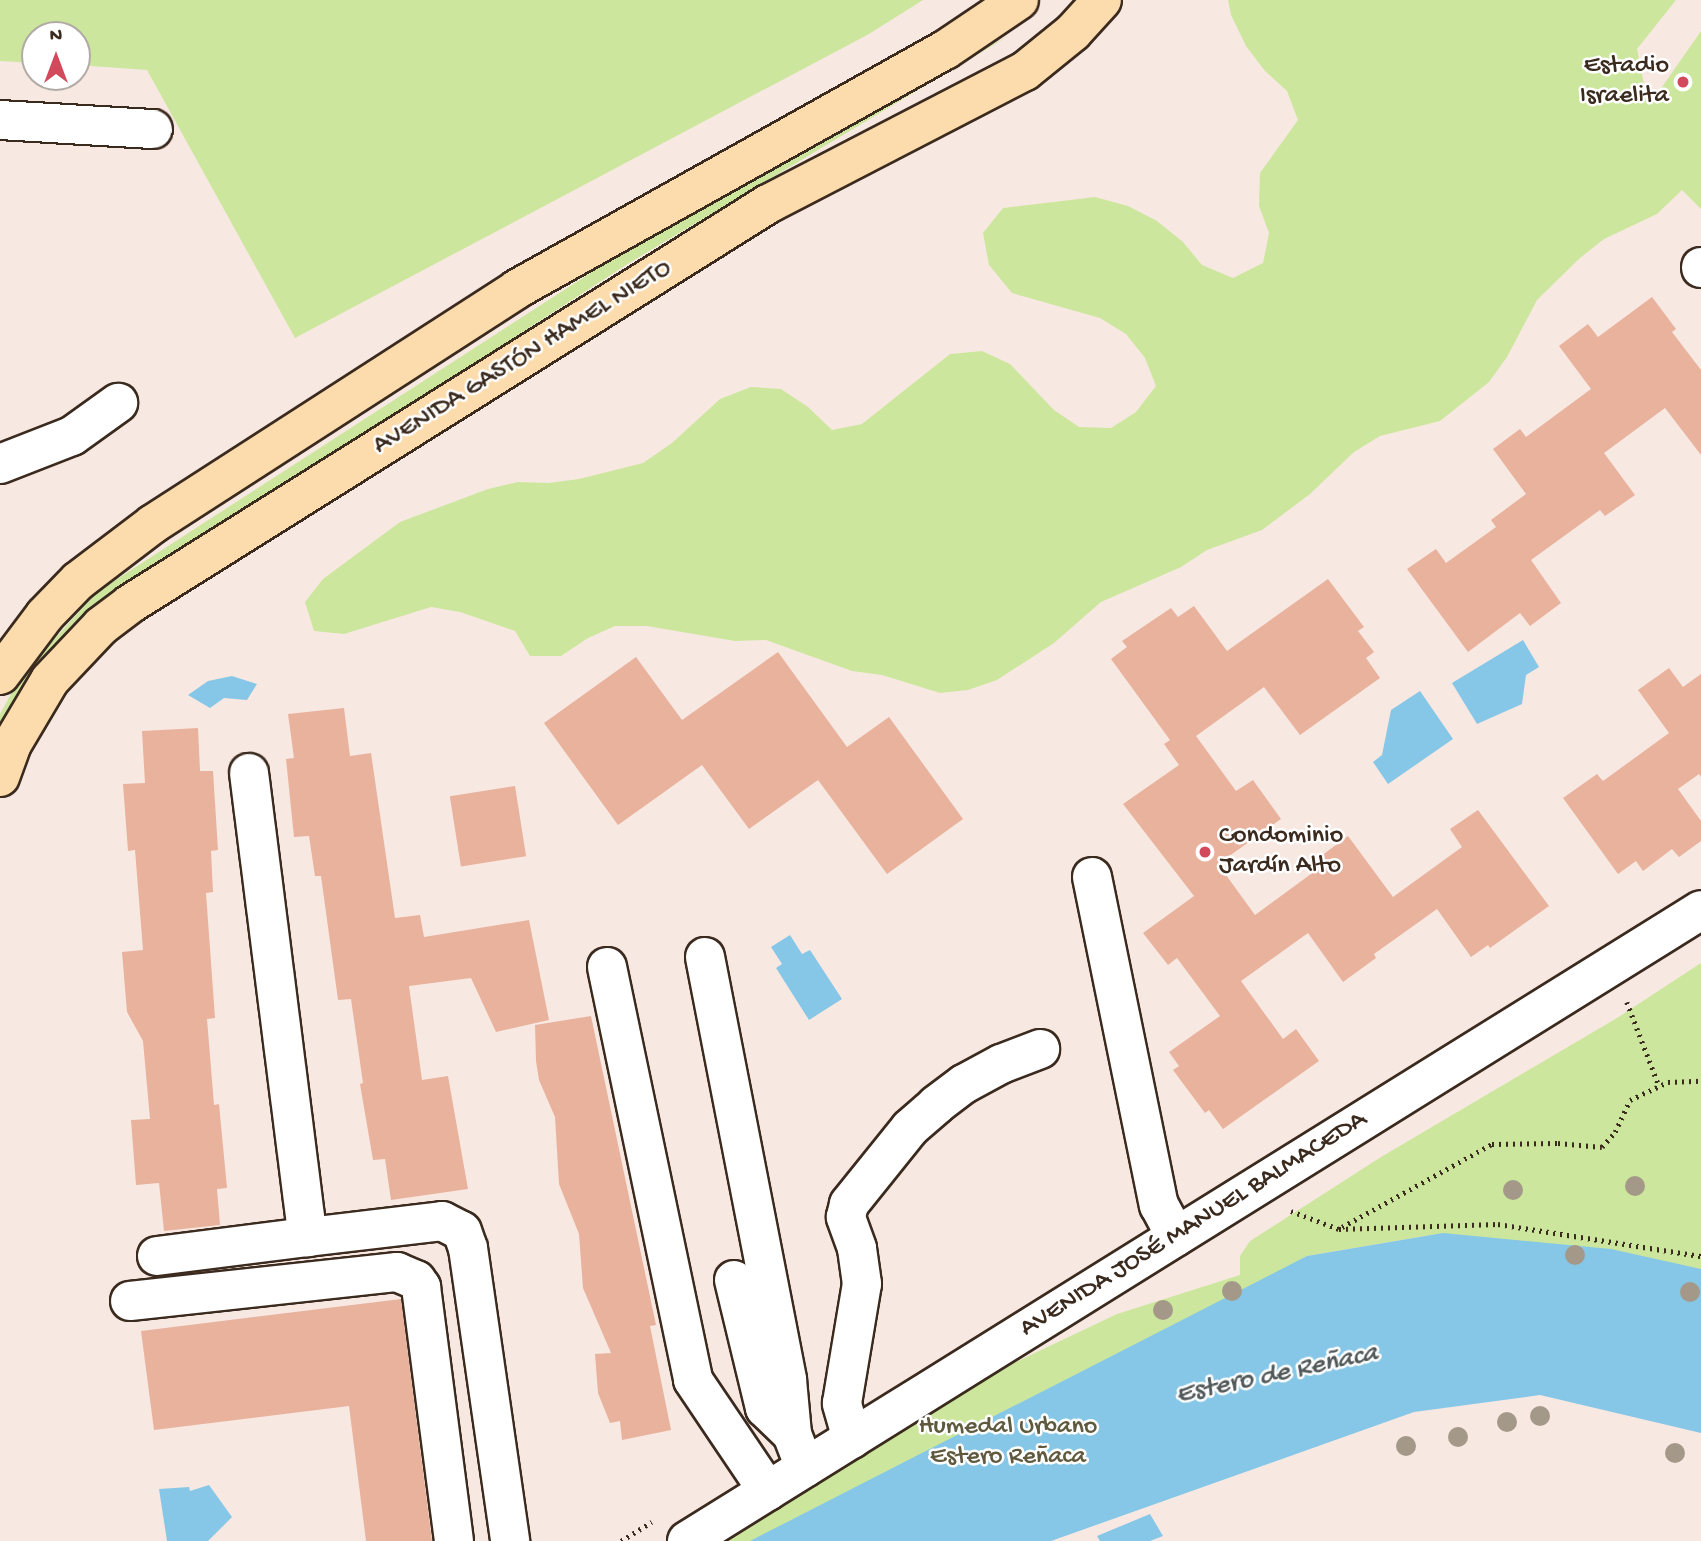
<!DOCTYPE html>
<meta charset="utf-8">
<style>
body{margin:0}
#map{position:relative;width:1701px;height:1541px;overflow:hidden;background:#f8e8e2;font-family:"Gochi Hand",sans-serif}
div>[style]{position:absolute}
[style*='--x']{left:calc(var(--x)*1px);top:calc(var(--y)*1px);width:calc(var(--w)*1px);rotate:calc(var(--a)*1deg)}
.green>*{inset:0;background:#cce79d}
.water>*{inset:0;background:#86c7e7}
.building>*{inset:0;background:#e8b29d;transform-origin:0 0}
.path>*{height:4.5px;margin-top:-2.25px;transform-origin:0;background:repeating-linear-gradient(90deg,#3b2a1e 0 2px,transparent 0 7px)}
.roads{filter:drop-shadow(2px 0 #3b2a1e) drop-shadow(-2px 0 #3b2a1e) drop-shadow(0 2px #3b2a1e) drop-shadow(0 -2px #3b2a1e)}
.minor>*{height:38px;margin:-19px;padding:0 19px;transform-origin:19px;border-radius:19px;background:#fff}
.major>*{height:38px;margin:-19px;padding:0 19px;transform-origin:19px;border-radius:19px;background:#fcdcac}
.trees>*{width:20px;height:20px;margin:-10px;border-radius:50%;background:#a49988}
.dots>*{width:19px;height:19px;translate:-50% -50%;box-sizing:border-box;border:4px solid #fff;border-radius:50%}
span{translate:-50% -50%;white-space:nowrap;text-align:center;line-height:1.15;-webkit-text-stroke:5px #fff;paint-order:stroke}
.poi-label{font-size:26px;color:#3b2a1e}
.right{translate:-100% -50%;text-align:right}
.left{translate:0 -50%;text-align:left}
.street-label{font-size:26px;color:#3b2a1e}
.park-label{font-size:26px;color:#5f593e}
.water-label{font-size:28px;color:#52595a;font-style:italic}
.north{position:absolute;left:21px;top:21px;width:70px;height:70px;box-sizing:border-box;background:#fff;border:2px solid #b1aaa5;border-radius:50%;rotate:0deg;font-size:19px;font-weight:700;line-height:28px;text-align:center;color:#3b2a1e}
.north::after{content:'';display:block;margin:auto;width:24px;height:32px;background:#d1495b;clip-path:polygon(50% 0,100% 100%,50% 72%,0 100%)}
</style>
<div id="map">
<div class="green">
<i style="clip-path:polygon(0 0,923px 0,869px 34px,295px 338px,147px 70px,77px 65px,77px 35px,35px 35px,35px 63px,0 61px)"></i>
<i style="clip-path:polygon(1228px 0,1676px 0,1637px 49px,1646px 95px,1653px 100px,1701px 31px,1701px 209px,1682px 190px,1657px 214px,1604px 239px,1580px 258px,1537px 300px,1507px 357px,1489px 382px,1440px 421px,1380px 436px,1354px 452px,1310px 494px,1262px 530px,1207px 550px,1181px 567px,1101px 602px,1054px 643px,997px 680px,968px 690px,940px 693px,882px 675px,852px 671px,766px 640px,735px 641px,647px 626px,615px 626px,588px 638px,561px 656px,530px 656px,515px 631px,460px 612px,431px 607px,344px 634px,314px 631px,305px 602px,323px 579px,400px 522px,488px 489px,518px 482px,549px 483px,579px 479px,643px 463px,672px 443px,720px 399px,751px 387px,781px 389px,808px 407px,832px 430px,862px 424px,950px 354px,982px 351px,1010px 364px,1054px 410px,1079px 427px,1111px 428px,1136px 412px,1156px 386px,1145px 358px,1126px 334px,1100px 318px,1012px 293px,989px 265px,983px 233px,1003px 208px,1095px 197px,1128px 206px,1157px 221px,1183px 242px,1202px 265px,1233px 278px,1263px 263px,1269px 233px,1259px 206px,1260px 173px,1298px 120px,1287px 91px,1265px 71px,1246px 46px,1231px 15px)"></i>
<i style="clip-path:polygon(1010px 35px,629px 263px,116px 596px,0 742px,0 714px,21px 676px,97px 592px,626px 250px,821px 137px)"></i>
<i style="clip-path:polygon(evenodd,1701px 963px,1701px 1393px,1522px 1362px,952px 1541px,687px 1541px,871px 1431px,1117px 1314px,1240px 1275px,1240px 1256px,1250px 1241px,1381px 1157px,1617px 1018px,1701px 963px,1443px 1233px,1292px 1265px,1307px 1256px,1443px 1233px)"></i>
</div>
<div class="water">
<i style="clip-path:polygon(1523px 640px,1539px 667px,1526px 675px,1522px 704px,1477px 724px,1452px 683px)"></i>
<i style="clip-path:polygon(232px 676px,257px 684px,247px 700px,224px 698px,210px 708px,188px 695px,208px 681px)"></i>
<i style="clip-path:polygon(1420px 691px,1453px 739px,1388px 784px,1373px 762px,1382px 755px,1391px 710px)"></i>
<i style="clip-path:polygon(790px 935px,802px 954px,810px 950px,842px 999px,809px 1020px,776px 968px,782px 964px,771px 947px)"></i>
<i style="clip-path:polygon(1443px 1233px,1611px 1249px,1701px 1269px,1701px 1433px,1540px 1395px,1414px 1412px,1051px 1541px,750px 1541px,1307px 1256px)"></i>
<i style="clip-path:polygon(209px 1485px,232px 1517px,208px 1541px,167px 1541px,159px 1489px,189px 1487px,190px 1491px)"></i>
<i style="clip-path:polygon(1150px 1514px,1163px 1536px,1150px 1541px,1100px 1541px,1097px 1536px)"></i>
</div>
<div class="building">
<i style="clip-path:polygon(1652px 297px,1676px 329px,1672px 332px,1701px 370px,1701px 455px,1665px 408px,1604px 453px,1635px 495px,1605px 516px,1600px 510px,1531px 560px,1561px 603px,1530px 626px,1520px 613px,1468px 652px,1407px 569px,1436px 549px,1446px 563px,1496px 527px,1491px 520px,1526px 494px,1493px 449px,1520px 429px,1526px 437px,1591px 389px,1559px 346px,1588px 324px,1598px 337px)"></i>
<i style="clip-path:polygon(1328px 579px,1364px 627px,1358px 631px,1374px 652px,1366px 658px,1380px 678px,1300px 735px,1264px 687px,1196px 736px,1236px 791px,1253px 780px,1281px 819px,1218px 864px,1255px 915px,1326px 863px,1321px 856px,1348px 836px,1393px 897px,1462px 847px,1450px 829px,1478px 810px,1549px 906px,1490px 948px,1488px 945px,1471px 957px,1437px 909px,1374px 954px,1376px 958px,1343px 982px,1308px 933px,1241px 981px,1283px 1039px,1296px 1029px,1319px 1061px,1223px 1129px,1209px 1110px,1205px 1113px,1173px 1070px,1179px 1066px,1169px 1052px,1220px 1016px,1177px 958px,1168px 965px,1143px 933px,1194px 896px,1123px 804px,1179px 765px,1164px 744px,1170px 740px,1111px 659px,1127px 647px,1122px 641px,1171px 608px,1178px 617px,1194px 606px,1227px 651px)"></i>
<i style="clip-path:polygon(778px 652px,847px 747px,889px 717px,963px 819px,887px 874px,818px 780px,749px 829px,702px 765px,618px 825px,544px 723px,636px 657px,682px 720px)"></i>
<i style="clip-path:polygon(1669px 668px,1683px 687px,1701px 674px,1701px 777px,1699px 774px,1678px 789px,1701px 821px,1701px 841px,1679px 857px,1672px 849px,1643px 871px,1636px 861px,1618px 874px,1563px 798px,1597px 774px,1603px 781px,1669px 733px,1638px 690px)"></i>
<i style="clip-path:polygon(344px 708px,350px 756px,371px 753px,395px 918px,420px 915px,424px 937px,529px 920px,549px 1020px,496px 1032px,471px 978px,409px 986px,422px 1080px,448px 1076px,468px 1189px,391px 1200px,385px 1159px,373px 1160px,360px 1084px,363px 1083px,351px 999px,338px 1000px,321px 876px,315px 876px,309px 836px,294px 837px,286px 759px,294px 758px,288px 714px)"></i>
<i style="clip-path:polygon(198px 728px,200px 771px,213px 771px,218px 850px,211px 851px,213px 892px,206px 893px,215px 1018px,207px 1019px,214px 1105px,219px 1104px,227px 1188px,217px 1189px,220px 1225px,164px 1231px,159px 1183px,136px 1185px,131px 1120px,150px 1119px,143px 1041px,127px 1012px,122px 952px,143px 950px,135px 850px,128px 851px,123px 784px,145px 783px,142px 731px)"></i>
<i style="left:515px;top:786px;width:71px;height:66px;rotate:81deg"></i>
<i style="clip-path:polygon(591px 1016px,656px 1325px,650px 1326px,671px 1430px,622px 1440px,620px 1421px,610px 1423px,598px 1393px,595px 1354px,611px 1353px,583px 1288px,579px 1234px,559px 1184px,555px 1117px,539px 1080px,536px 1061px,535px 1025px)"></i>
<i style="clip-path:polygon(401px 1299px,432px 1541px,366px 1541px,349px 1406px,154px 1430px,141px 1331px)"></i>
</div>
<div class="path">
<i style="--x:1627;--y:1002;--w:90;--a:69.1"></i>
<i style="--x:1291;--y:1211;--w:51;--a:20.6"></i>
<i style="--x:1339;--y:1229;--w:159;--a:-1.8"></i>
<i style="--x:1498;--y:1224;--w:206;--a:9"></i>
<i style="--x:1342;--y:1227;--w:171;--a:-29"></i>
<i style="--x:1492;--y:1144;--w:66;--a:-0.9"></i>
<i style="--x:1558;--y:1143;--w:44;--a:5.2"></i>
<i style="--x:1602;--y:1147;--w:20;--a:-49"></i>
<i style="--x:1615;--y:1132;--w:35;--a:-65"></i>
<i style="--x:1630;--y:1100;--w:42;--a:-25.3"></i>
<i style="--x:1668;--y:1082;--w:33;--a:-2"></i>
<i style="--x:621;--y:1541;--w:36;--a:-32"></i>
</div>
<div class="roads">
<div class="minor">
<i style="--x:0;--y:120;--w:153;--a:3.4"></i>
<i style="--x:1701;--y:267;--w:1;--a:90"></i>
<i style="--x:0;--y:464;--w:77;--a:-21.3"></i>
<i style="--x:72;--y:436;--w:57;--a:-35.7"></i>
<i style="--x:249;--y:773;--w:468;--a:82.8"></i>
<i style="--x:308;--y:1237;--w:135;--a:-6.8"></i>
<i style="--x:442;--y:1221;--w:22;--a:27"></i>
<i style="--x:462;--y:1231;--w:18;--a:71"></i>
<i style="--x:468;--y:1248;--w:296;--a:81.8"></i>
<i style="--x:1092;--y:877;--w:335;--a:78.5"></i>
<i style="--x:1159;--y:1205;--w:36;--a:62"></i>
<i style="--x:705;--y:957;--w:431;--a:79"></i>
<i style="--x:787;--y:1380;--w:54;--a:84.7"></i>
<i style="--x:792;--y:1434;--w:36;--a:69"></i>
<i style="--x:607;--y:967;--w:422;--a:78.2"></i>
<i style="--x:693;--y:1380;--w:134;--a:56"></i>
<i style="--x:157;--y:1256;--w:152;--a:-7.2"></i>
<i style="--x:734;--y:1280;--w:132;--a:76.4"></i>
<i style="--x:765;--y:1408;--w:37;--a:44"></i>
<i style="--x:130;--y:1301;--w:269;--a:-6.2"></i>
<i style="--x:397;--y:1272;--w:21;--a:23"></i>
<i style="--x:416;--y:1280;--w:9;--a:54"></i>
<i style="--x:421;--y:1287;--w:256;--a:82.6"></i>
<i style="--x:852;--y:1439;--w:37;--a:-106"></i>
<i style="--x:842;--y:1403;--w:121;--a:-80.5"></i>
<i style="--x:862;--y:1284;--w:36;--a:-98"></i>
<i style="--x:857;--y:1248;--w:33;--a:-110"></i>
<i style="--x:846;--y:1217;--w:13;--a:-77"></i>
<i style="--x:849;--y:1204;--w:97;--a:-51.2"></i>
<i style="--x:910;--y:1128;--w:35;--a:-41"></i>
<i style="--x:936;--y:1105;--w:35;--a:-37"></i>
<i style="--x:964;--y:1084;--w:42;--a:-28.4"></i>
<i style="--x:1001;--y:1064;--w:42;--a:-21"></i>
<i style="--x:687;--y:1541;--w:1194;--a:-31.89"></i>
</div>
<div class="major">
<i style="--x:0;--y:675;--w:75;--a:-53.1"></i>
<i style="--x:45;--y:615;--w:47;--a:-45.9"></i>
<i style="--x:78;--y:581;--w:94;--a:-37.2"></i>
<i style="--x:153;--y:524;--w:433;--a:-32.8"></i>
<i style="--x:517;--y:289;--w:490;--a:-29.2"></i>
<i style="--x:945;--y:50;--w:89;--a:-34"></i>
<i style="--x:0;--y:777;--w:35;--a:-70"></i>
<i style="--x:12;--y:744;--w:74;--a:-59.3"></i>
<i style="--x:50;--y:680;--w:74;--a:-46.6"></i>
<i style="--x:101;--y:626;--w:36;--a:-37"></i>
<i style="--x:130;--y:604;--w:753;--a:-32.09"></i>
<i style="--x:768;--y:204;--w:289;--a:-27.4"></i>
<i style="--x:1025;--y:71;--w:62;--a:-39.1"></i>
<i style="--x:1073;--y:32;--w:43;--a:-47.8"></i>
</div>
</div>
<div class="trees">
<i style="left:1635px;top:1186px"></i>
<i style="left:1513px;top:1190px"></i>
<i style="left:1575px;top:1255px"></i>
<i style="left:1232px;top:1291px"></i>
<i style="left:1690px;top:1292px"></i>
<i style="left:1163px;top:1310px"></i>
<i style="left:1540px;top:1416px"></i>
<i style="left:1507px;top:1422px"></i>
<i style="left:1458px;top:1437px"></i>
<i style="left:1406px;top:1446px"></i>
<i style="left:1675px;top:1453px"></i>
</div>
<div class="dots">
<i style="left:1683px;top:82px;background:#d1495b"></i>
<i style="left:1205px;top:852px;background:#d1495b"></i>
</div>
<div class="poi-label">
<span class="right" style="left:1669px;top:82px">Estadio<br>Israelita</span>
<span class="left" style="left:1219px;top:852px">Condominio<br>Jardín Alto</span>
</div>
<div class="street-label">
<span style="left:523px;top:358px;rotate:-32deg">AVENIDA GASTÓN HAMEL NIETO</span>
<span style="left:1194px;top:1225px;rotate:-32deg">AVENIDA JOSÉ MANUEL BALMACEDA</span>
</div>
<div class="park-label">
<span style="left:1008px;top:1443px">Humedal Urbano<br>Estero Reñaca</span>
</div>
<div class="water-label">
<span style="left:1277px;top:1375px;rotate:-12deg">Estero de Reñaca</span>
</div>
<div class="north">N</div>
</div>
